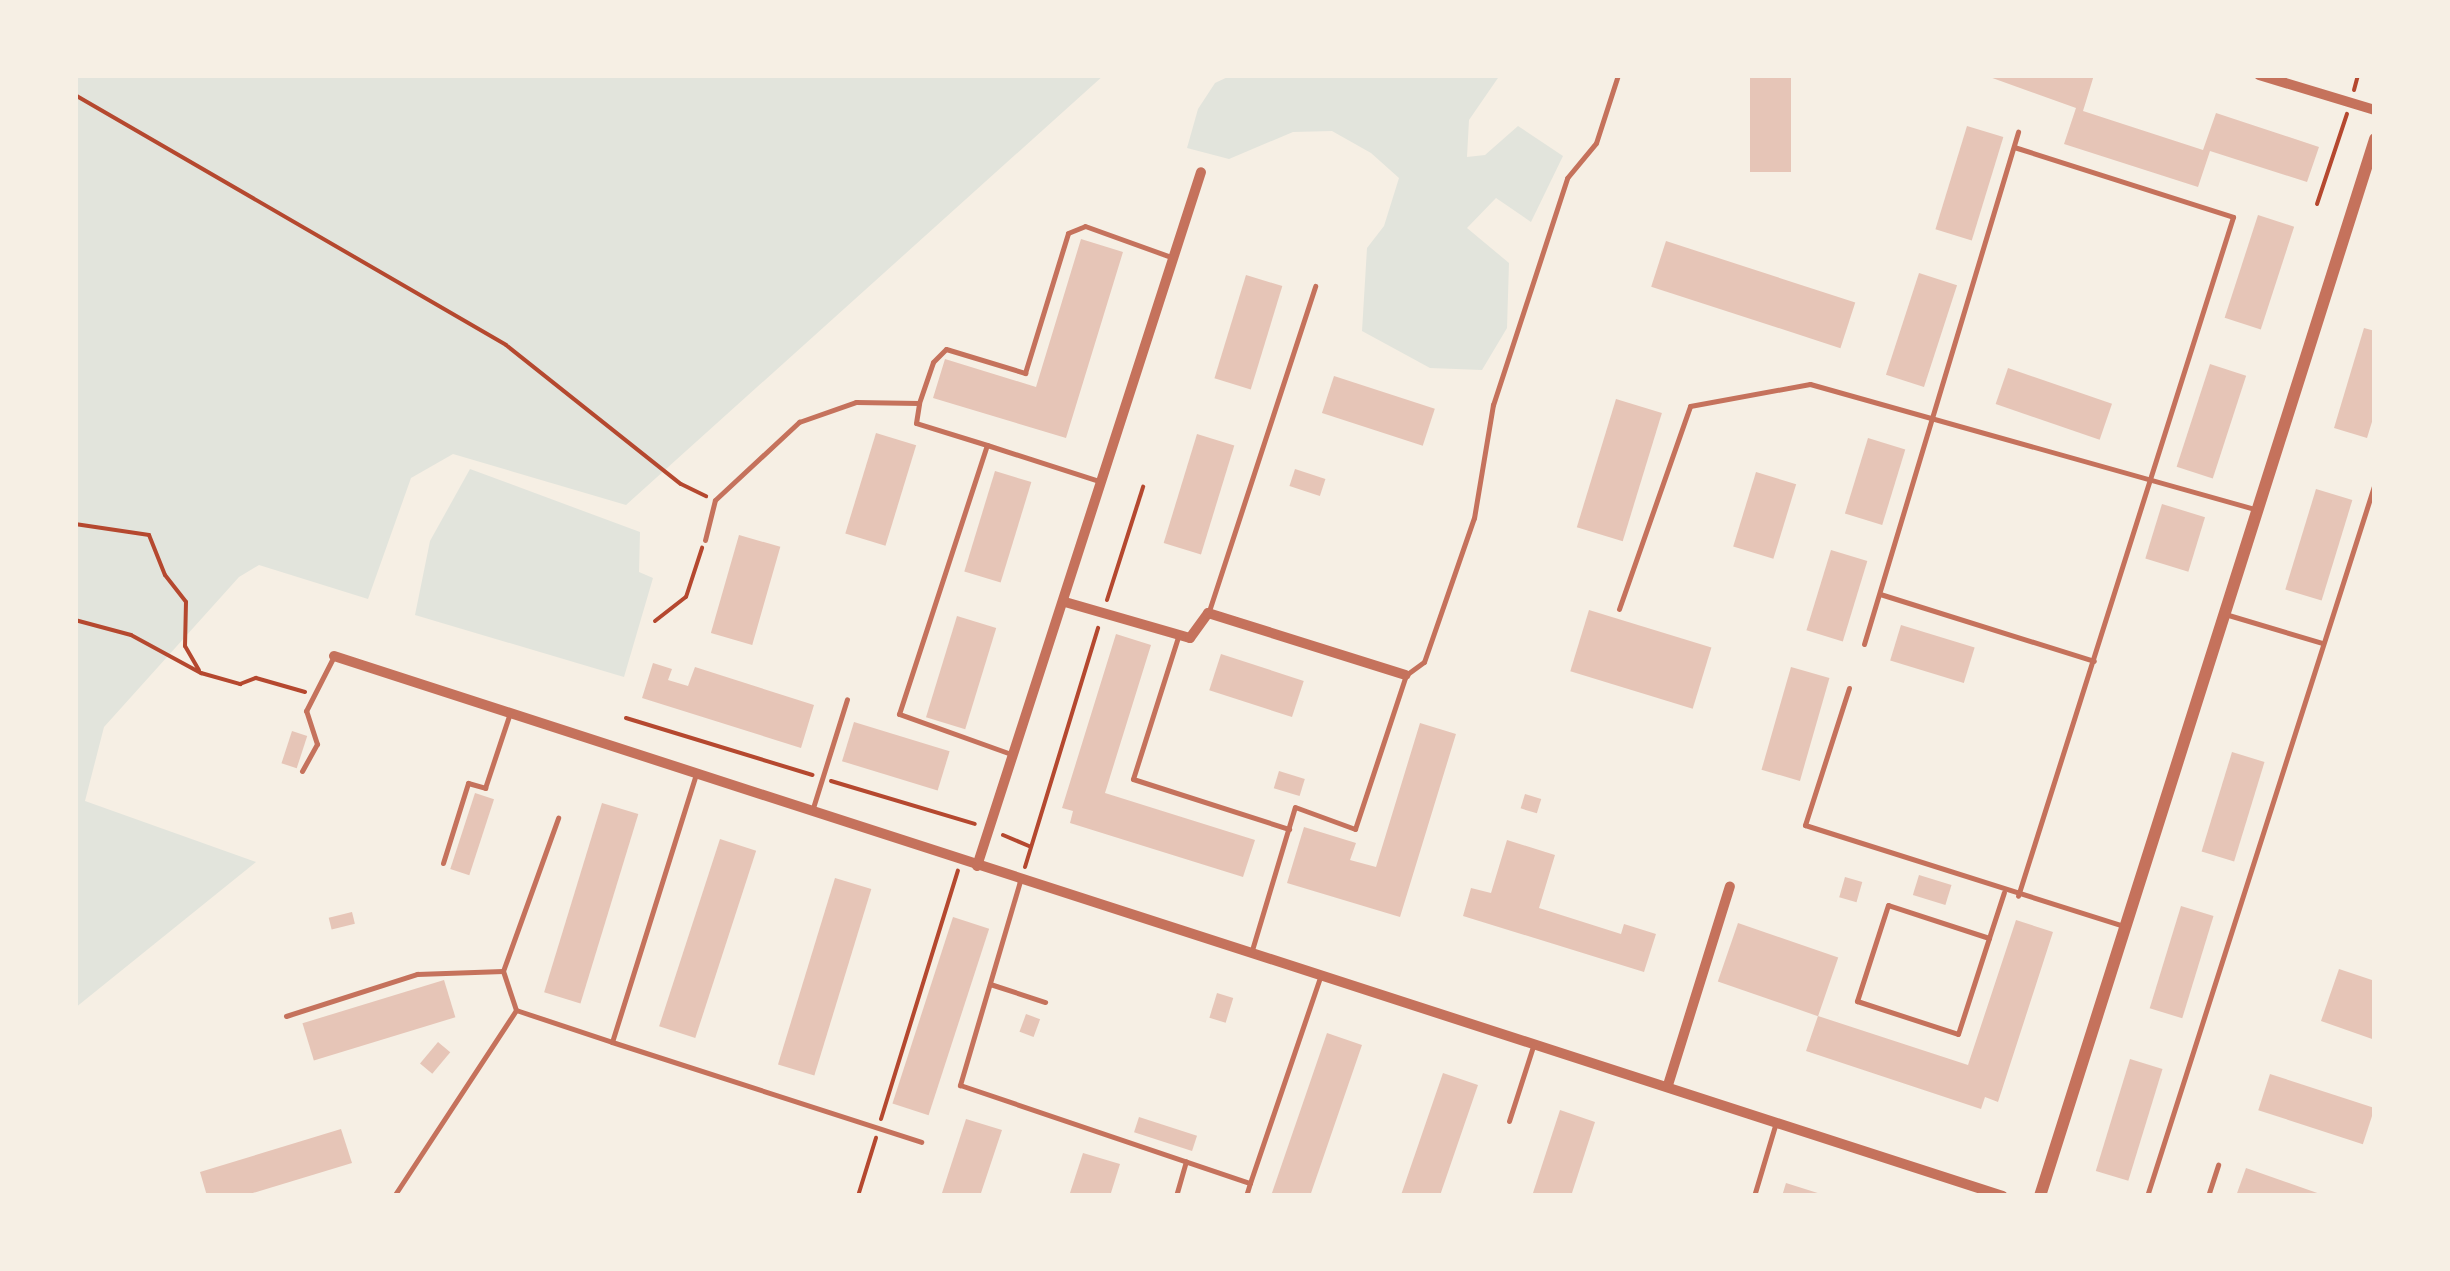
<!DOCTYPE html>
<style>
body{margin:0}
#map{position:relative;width:2450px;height:1271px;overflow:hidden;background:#f6efe4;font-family:Inter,sans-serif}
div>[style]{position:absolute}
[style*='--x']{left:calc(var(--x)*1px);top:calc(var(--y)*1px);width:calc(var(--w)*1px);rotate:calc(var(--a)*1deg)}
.green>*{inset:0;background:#e2e4dc}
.building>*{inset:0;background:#e6c5b7;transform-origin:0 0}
.path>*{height:4px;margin:-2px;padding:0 2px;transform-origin:2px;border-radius:2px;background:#b5482f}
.service>*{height:5px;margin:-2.5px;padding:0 2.5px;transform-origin:2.5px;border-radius:2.5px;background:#c5725c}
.minor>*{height:10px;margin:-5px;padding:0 5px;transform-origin:5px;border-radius:5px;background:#c5725c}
.tertiary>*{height:12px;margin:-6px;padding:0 6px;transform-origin:6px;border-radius:6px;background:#c5725c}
span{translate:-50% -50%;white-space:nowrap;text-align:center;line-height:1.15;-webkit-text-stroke:8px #f6efe4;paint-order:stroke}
.frame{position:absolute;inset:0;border:78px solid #f6efe4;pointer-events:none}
</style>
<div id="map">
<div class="green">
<i style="clip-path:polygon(75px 75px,1104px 75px,626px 505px,453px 454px,411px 478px,368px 599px,259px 565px,239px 577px,104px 727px,85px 801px,256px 862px,75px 1008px)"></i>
<i style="clip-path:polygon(1232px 75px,1500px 75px,1469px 120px,1467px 157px,1485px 155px,1518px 126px,1563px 156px,1531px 222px,1496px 198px,1467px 228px,1509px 263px,1507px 328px,1482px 370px,1430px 368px,1362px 331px,1367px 248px,1384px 226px,1399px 178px,1371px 153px,1332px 131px,1293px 132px,1229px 159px,1187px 148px,1198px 109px,1215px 83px)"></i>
<i style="clip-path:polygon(470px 469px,640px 532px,639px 572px,653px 578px,624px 677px,415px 615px,430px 541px)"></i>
</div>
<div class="building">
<i style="left:1750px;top:75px;width:41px;height:97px"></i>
<i style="clip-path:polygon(1984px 75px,2094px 75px,2083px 111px,2203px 150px,2216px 113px,2319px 147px,2307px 182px,2210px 151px,2198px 187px,2064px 144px,2076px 108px)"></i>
<i style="left:1967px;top:126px;width:38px;height:108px;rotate:17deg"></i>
<i style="left:2258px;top:215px;width:38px;height:108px;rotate:18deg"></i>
<i style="clip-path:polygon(1081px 239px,1123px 252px,1066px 438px,933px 398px,945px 359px,1036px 387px)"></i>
<i style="left:1666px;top:241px;width:199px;height:48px;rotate:18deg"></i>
<i style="left:1919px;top:273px;width:40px;height:107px;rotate:18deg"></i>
<i style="left:1246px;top:275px;width:38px;height:108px;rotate:17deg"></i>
<i style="clip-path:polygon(2364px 328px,2375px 331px,2375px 412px,2367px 438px,2334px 428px)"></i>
<i style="left:2210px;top:364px;width:38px;height:108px;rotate:18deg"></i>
<i style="left:2008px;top:368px;width:110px;height:38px;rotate:19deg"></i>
<i style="left:1334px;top:376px;width:106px;height:39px;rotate:18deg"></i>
<i style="left:1616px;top:399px;width:48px;height:134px;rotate:17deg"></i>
<i style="left:876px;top:433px;width:42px;height:105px;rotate:17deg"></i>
<i style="left:1197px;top:434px;width:39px;height:114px;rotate:17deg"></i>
<i style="left:1868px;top:438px;width:39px;height:79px;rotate:17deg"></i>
<i style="left:1295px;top:469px;width:32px;height:18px;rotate:18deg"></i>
<i style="left:995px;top:471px;width:38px;height:105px;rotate:17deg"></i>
<i style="left:1756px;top:472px;width:42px;height:78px;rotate:17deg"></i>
<i style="left:2316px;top:489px;width:38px;height:105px;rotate:17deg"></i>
<i style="left:2162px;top:504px;width:45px;height:57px;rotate:17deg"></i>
<i style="left:739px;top:535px;width:43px;height:102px;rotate:16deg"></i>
<i style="left:1831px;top:550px;width:38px;height:84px;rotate:17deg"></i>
<i style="left:1589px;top:610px;width:128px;height:64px;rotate:17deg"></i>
<i style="left:957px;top:616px;width:41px;height:106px;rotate:17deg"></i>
<i style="left:1901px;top:625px;width:77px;height:37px;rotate:17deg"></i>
<i style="clip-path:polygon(1116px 634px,1151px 645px,1105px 793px,1255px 840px,1243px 877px,1070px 823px,1073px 811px,1062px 808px)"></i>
<i style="left:1221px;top:654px;width:87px;height:38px;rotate:18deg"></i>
<i style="clip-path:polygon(653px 663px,672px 669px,668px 680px,688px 686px,695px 667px,814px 705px,801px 748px,642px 698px)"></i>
<i style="left:1791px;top:667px;width:40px;height:107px;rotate:16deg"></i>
<i style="left:854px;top:722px;width:100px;height:41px;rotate:17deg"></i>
<i style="clip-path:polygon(1420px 723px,1456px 734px,1400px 917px,1287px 883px,1304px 827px,1356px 843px,1350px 860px,1376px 867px)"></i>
<i style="left:292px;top:731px;width:16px;height:34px;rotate:18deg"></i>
<i style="left:2232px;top:752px;width:34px;height:104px;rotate:17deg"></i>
<i style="left:1279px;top:771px;width:27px;height:18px;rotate:17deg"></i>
<i style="left:475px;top:793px;width:20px;height:80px;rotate:18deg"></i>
<i style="left:1525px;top:794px;width:17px;height:15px;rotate:17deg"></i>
<i style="left:602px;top:803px;width:38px;height:198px;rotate:17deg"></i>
<i style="left:720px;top:839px;width:38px;height:197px;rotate:18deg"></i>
<i style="clip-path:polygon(1507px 840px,1555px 855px,1539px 908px,1621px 934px,1624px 924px,1656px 934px,1644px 972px,1463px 916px,1471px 888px,1491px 893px)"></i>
<i style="left:1919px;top:875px;width:34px;height:21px;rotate:17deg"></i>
<i style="left:1845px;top:877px;width:18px;height:21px;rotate:16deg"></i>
<i style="left:835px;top:878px;width:38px;height:195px;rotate:17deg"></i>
<i style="left:2181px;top:906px;width:34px;height:107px;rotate:17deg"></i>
<i style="left:352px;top:912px;width:12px;height:24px;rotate:76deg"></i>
<i style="left:953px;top:917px;width:38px;height:196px;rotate:18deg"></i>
<i style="clip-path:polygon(2016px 920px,2053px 932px,1998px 1102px,1985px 1097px,1981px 1109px,1806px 1051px,1818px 1016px,1968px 1065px)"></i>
<i style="left:1738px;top:923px;width:106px;height:62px;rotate:19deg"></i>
<i style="clip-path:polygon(2339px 969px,2375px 981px,2375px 1040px,2321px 1021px)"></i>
<i style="left:444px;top:980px;width:39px;height:148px;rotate:73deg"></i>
<i style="left:1217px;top:993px;width:17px;height:26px;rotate:17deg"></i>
<i style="left:1026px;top:1014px;width:15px;height:19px;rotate:20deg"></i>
<i style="left:1327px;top:1033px;width:37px;height:172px;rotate:19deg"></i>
<i style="left:438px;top:1042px;width:16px;height:28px;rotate:40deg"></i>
<i style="left:2130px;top:1059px;width:34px;height:117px;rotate:17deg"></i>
<i style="left:1443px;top:1073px;width:37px;height:130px;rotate:19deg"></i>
<i style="left:2270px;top:1074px;width:110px;height:38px;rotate:18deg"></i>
<i style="clip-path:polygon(1560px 1110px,1595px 1122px,1571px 1196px,1532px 1196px)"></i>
<i style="left:1139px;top:1117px;width:61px;height:16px;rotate:18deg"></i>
<i style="clip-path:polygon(966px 1119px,1002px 1130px,980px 1196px,941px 1196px)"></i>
<i style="clip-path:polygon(341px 1129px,352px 1163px,243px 1196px,207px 1196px,200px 1172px)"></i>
<i style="clip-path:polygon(1083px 1153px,1120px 1164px,1110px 1196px,1069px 1196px)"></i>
<i style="clip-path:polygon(2246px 1168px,2323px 1195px,2323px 1196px,2236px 1196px)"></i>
<i style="clip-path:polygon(1786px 1183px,1824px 1195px,1824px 1196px,1782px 1196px)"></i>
</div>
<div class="path">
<i style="--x:2354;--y:90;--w:16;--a:-75"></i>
<i style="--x:75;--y:95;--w:498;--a:30.1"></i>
<i style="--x:506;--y:345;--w:223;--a:38.5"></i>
<i style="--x:681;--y:484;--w:28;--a:26"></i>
<i style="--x:2317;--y:204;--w:95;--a:-71.6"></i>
<i style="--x:75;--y:524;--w:75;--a:8.5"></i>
<i style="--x:149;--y:535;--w:43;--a:68.2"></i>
<i style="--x:165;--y:575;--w:34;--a:52"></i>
<i style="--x:186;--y:602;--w:44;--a:91.3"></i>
<i style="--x:185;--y:646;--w:28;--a:60"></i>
<i style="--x:1107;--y:600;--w:119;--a:-72.3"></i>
<i style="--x:75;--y:620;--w:58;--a:15"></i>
<i style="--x:131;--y:635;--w:80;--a:28.5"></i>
<i style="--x:201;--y:673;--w:41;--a:15.8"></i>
<i style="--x:240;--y:684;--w:17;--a:-21"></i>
<i style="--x:256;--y:678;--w:51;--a:15.9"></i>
<i style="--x:655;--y:621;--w:39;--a:-38"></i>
<i style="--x:686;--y:597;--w:52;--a:-71.9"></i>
<i style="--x:626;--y:718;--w:195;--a:17"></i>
<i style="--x:831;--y:781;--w:150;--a:16.6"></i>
<i style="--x:1003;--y:835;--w:30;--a:23"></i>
<i style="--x:1025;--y:867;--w:250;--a:-73"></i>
<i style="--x:881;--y:1119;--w:260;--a:-72.8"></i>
<i style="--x:858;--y:1196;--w:61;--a:-72.8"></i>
</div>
<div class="service">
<i style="--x:2014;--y:147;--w:230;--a:17.7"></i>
<i style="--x:2233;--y:217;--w:712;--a:107.57"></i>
<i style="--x:987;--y:445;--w:118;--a:17.8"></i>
<i style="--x:705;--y:540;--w:41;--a:-76"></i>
<i style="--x:715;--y:500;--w:115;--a:-42.9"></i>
<i style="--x:799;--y:422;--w:60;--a:-19.3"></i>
<i style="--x:856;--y:402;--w:63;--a:0.9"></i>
<i style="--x:1880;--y:594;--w:224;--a:17.4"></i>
<i style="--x:1619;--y:609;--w:215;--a:-70.7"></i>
<i style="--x:1690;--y:406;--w:122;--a:-10.4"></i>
<i style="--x:1810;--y:384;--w:464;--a:15.7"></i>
<i style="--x:1209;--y:611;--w:342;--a:-71.9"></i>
<i style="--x:2225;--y:614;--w:101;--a:16.6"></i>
<i style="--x:1178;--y:637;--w:149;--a:107.6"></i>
<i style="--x:1133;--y:779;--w:164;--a:17.8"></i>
<i style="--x:1864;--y:644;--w:535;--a:-73.26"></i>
<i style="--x:1849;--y:688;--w:144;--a:107.8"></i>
<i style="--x:1805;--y:825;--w:334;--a:17.6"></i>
<i style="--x:1011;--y:754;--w:119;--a:-160.3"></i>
<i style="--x:899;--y:714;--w:283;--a:-71.9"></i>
<i style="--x:987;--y:445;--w:74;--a:-162.8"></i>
<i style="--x:916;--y:423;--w:20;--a:-81"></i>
<i style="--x:919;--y:403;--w:43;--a:-71.1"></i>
<i style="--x:933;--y:362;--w:18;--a:-45"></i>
<i style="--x:946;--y:349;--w:83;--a:16.9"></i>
<i style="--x:1025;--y:373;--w:146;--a:-72.9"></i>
<i style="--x:1068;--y:233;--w:18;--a:-22"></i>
<i style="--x:1085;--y:226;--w:91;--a:19.8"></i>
<i style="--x:302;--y:771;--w:31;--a:-61"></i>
<i style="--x:317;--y:744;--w:35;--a:-108"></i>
<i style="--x:306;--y:711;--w:62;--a:-63"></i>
<i style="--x:812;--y:811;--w:117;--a:-72.6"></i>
<i style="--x:443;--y:863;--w:84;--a:-72.6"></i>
<i style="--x:468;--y:783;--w:18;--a:16"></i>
<i style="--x:485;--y:788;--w:76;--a:-71.6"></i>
<i style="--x:1020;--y:881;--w:213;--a:106.4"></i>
<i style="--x:960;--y:1085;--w:306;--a:18.7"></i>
<i style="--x:1250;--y:1183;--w:221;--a:-71.2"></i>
<i style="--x:1989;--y:938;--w:106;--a:-161.9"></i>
<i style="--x:1888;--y:905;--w:101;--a:107.9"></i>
<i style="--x:1857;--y:1001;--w:106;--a:18.1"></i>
<i style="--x:1958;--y:1034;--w:101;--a:-72.1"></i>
<i style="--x:1989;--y:938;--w:48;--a:-71.9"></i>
<i style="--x:1252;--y:950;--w:149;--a:-73.3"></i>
<i style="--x:1295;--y:807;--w:64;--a:20.1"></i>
<i style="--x:1355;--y:829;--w:162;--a:-71.7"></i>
<i style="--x:1406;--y:675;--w:22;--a:-36"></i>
<i style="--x:1424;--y:662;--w:152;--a:-70.9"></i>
<i style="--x:1474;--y:518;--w:115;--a:-80.5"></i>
<i style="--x:1493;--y:405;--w:239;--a:-71.9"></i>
<i style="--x:1567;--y:178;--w:45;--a:-50.4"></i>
<i style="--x:1596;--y:143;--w:71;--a:-72.1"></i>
<i style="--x:990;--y:984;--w:58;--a:18.1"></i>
<i style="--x:516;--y:1010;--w:41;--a:-108.4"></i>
<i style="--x:503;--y:971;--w:163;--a:-70.2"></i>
<i style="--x:286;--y:1016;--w:138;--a:-17.8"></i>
<i style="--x:417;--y:974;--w:86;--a:-2"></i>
<i style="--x:612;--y:1042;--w:325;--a:17.9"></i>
<i style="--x:1509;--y:1121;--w:82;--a:-72.2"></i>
<i style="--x:394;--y:1196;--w:222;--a:-56.7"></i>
<i style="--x:516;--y:1010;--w:101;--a:18.4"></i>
<i style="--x:612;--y:1042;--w:278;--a:-72.6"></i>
<i style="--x:1176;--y:1196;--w:36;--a:-74"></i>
<i style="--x:1246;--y:1196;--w:14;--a:-73"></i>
<i style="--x:1754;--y:1196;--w:77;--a:-73.4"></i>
<i style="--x:2147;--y:1196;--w:749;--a:-72.27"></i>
<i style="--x:2208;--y:1196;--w:33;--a:-72"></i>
</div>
<div class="minor">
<i style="--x:2259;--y:75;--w:121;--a:16.8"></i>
<i style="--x:1065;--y:602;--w:130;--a:16.1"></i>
<i style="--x:1190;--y:638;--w:31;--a:-54"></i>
<i style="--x:1208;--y:613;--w:207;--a:17.4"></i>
<i style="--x:334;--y:656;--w:1754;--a:17.93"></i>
<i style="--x:977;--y:866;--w:729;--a:-72.11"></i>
<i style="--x:1668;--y:1085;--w:208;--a:-72.7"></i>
</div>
<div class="tertiary">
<i style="--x:2040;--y:1196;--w:1109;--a:-72.41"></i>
</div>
<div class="frame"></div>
</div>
